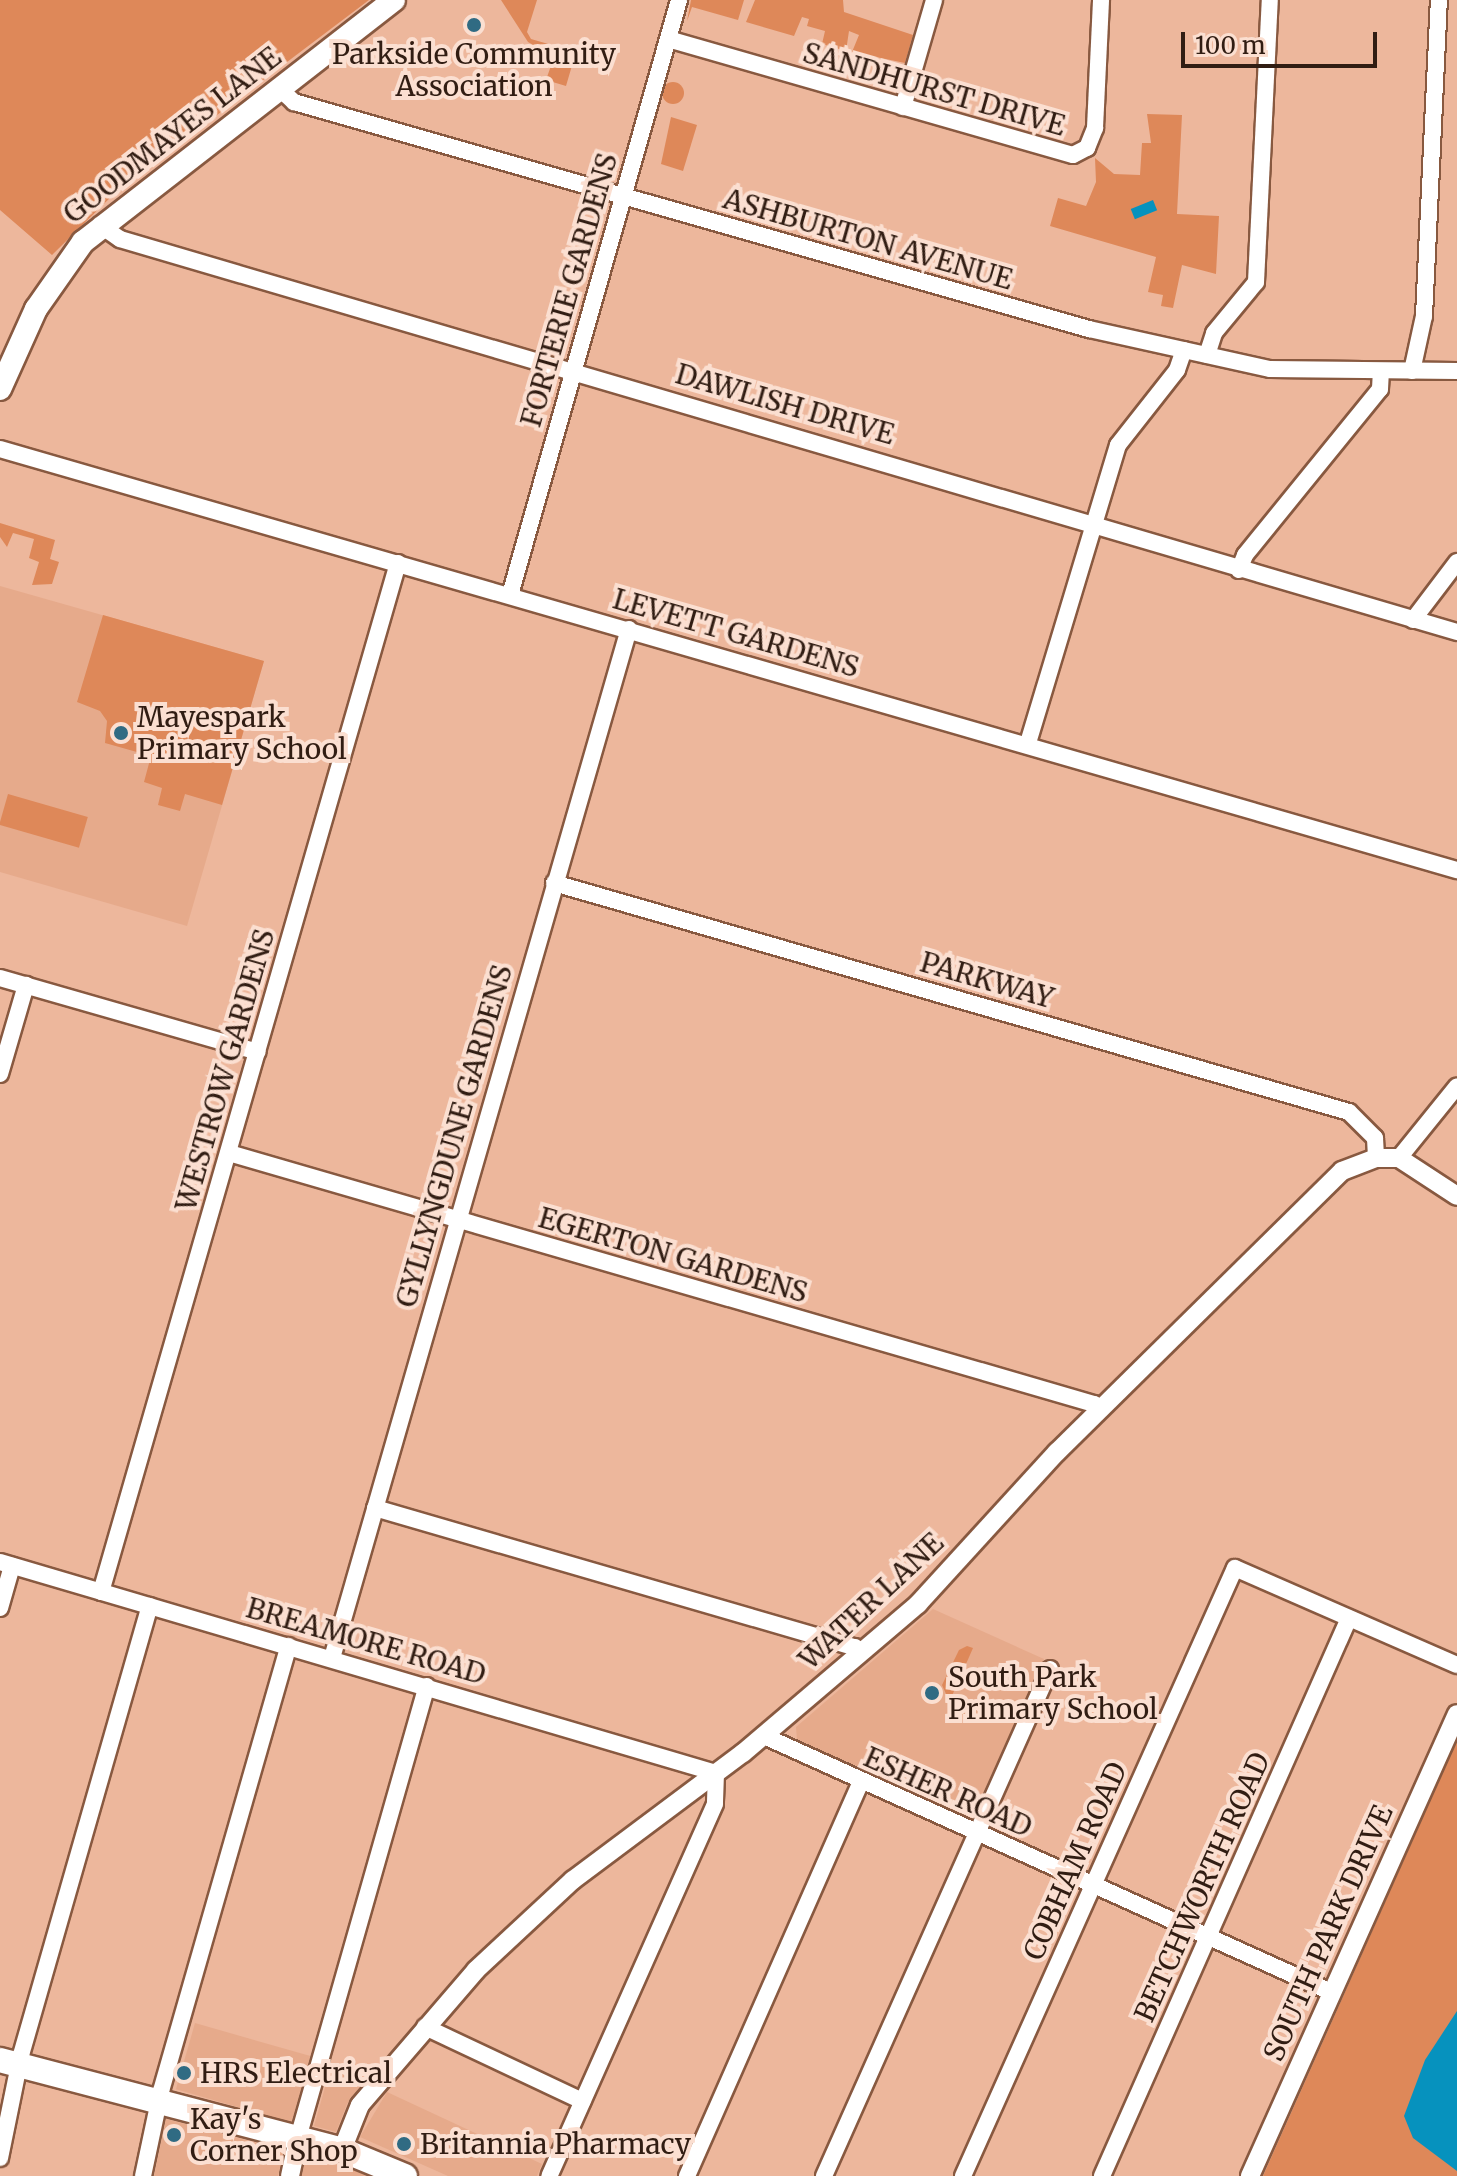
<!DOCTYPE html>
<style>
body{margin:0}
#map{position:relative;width:1457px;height:2176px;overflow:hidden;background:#edb79c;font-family:Merriweather,serif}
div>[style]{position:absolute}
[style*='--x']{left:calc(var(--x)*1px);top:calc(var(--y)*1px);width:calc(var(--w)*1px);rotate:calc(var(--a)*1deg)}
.built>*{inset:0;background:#e6aa8b;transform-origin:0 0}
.green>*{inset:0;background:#de8859;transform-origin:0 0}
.round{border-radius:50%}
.water>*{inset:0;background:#0692be;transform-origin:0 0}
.roads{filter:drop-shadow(2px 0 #885940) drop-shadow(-2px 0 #885940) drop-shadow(0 2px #885940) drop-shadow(0 -2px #885940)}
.minor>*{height:16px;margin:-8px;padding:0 8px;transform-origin:8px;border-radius:8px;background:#fff}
.tertiary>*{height:18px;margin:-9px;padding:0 9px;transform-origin:9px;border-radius:9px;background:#fff}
.secondary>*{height:22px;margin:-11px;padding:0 11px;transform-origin:11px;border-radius:11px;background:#fff}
.primary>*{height:24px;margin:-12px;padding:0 12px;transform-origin:12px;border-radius:12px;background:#fff}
.dots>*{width:22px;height:22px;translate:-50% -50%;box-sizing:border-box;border:4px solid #fbdfd1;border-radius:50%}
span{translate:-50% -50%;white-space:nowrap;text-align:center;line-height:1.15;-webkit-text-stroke:8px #fbdfd1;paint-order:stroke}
.poi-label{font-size:28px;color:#311d13}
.left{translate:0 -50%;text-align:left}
.street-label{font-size:28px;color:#311d13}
.scale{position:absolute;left:1181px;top:32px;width:196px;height:36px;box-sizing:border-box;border:4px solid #311d13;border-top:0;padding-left:10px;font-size:24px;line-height:28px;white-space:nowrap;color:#311d13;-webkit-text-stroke:6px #fbdfd1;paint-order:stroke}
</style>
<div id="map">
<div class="built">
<i style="clip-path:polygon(0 586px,264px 661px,187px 926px,0 872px)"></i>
<i style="clip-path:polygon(933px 1609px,1044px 1659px,972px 1817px,797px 1740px,796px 1727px)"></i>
<i style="left:195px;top:2023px;width:120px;height:69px;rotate:16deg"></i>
<i style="clip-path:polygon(332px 2063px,367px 2080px,347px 2104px,336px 2132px,314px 2126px)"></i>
<i style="clip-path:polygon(387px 2092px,542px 2164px,537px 2176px,448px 2176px,360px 2137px)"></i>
<i style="clip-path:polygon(166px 2119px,284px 2150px,278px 2176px,154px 2176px)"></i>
<i style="clip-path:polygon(305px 2154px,351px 2169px,367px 2176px,300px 2176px)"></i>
</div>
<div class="green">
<i style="clip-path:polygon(0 0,369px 0,118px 190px,52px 255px,0 210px)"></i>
<i style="clip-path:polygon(501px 0,537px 0,527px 32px,531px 39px,576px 52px,566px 86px,546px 80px,554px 57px,528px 42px)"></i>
<i style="clip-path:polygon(691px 0,744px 0,738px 20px,692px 7px,687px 21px)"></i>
<i style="clip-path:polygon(755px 0,843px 0,844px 12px,913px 35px,905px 63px,852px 52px,859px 35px,849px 31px,846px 51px,822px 44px,825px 31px,807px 26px,809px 19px,802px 17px,794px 36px,746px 22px)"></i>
<i class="round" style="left:662px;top:82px;width:22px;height:22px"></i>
<i style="clip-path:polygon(1147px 114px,1182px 115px,1177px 214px,1219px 216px,1216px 274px,1182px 265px,1173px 308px,1161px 306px,1163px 295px,1148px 292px,1156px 257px,1050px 226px,1058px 198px,1086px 206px,1096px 182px,1095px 158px,1114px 174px,1140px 175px,1142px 143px,1151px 143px)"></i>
<i style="clip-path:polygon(671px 117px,697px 125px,683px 171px,661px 164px)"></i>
<i style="clip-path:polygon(0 523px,55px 540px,50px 559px,59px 562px,52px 584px,32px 585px,39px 562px,29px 558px,34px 539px,13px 533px,7px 547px,0 537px)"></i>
<i style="clip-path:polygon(103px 615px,264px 661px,222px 805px,185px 794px,180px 811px,158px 805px,162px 788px,144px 782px,151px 756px,105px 743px,107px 721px,100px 711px,77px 702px)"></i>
<i style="left:8px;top:794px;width:83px;height:32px;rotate:16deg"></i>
<i style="clip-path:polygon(967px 1646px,973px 1648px,951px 1698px,947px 1696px,942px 1685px,959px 1650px)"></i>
<i style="clip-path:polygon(1457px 1740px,1457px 2176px,1263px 2176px,1342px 1999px)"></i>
</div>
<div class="water">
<i style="left:1153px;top:200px;width:11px;height:24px;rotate:68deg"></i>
<i style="clip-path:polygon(1457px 2011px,1457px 2171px,1413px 2138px,1404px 2116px,1425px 2060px)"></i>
</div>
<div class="roads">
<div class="minor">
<i style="--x:668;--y:39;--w:421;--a:16"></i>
<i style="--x:1073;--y:155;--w:16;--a:-27"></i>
<i style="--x:1087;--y:148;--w:22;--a:-68"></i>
<i style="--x:1095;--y:128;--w:128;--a:-87.3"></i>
<i style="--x:279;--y:88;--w:21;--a:43"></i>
<i style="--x:294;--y:102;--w:827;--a:15.94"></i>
<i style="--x:1089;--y:329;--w:185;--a:12.5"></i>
<i style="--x:1270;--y:369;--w:187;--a:0.6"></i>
<i style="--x:903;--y:107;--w:111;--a:-73.8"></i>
<i style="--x:100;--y:225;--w:24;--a:35"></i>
<i style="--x:120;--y:239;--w:1394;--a:16.38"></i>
<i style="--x:1207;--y:355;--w:23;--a:-72"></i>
<i style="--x:1214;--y:333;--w:66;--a:-50.5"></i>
<i style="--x:1256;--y:282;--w:282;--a:-87.2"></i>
<i style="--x:1412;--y:371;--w:56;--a:-77.7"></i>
<i style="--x:1424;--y:316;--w:316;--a:-87.3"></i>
<i style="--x:0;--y:449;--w:1517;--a:16.12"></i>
<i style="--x:1239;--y:570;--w:16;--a:-68"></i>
<i style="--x:1245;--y:555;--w:214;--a:-50.9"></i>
<i style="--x:1380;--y:389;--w:17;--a:-87"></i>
<i style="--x:510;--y:595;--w:619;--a:-74.14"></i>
<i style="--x:1413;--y:620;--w:73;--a:-52.8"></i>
<i style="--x:1028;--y:743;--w:311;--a:-73.2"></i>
<i style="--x:1118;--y:445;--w:95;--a:-51.8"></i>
<i style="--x:1177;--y:370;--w:21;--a:-71"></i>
<i style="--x:554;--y:883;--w:827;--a:16.07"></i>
<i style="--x:1349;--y:1112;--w:37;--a:45"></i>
<i style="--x:1375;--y:1138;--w:20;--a:87"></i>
<i style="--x:0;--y:978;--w:268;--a:16"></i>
<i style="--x:0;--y:1074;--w:93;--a:-73.7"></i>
<i style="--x:229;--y:1153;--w:901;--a:16.18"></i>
<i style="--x:1094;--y:1404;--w:8;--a:45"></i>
<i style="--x:1399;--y:1158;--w:92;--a:-51.1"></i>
<i style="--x:375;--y:1508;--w:500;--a:16.2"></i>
<i style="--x:855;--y:1647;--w:8;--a:45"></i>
<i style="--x:0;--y:1562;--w:746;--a:16.42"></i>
<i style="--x:716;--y:1773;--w:31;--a:92"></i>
<i style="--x:715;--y:1804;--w:407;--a:114"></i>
<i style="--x:101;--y:1592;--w:1071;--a:-73.9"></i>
<i style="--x:0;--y:1608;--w:44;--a:-74.1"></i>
<i style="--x:332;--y:1658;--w:1071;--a:-73.9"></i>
<i style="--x:764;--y:1736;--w:622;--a:24.3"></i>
<i style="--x:425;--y:2027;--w:174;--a:25.2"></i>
<i style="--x:298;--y:2138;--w:470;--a:-74.1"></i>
<i style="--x:0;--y:2158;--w:105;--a:-78.5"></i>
<i style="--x:21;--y:2055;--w:467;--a:-74"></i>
<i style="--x:143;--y:2176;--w:87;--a:-78"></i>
<i style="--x:161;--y:2091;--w:463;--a:-74"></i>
<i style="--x:687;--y:2176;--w:431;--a:-66.2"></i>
<i style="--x:824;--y:2176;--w:555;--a:-65.97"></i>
<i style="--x:963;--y:2176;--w:666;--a:-65.9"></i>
<i style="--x:1235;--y:1568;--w:242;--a:23.6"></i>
<i style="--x:1102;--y:2176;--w:610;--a:-66.12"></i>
</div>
<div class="tertiary">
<i style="--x:342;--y:2150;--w:48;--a:-68.2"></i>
<i style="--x:360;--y:2105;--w:178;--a:-49.3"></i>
<i style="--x:476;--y:1970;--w:132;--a:-42.9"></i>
<i style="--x:573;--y:1880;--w:212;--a:-36.8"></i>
<i style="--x:743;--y:1753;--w:230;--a:-40.4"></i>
<i style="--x:918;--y:1604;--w:206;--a:-47.6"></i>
<i style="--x:1057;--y:1452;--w:400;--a:-44.6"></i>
<i style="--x:1342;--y:1171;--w:36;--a:-21"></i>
<i style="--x:1376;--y:1158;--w:23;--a:0"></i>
<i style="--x:1399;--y:1158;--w:69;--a:33.2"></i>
<i style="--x:290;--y:2176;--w:39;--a:-78"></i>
<i style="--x:1250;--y:2176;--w:506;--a:-65.87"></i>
</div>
<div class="secondary">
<i style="--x:0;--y:389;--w:88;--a:-65.8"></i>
<i style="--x:36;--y:309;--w:82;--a:-55"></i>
<i style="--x:83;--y:242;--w:394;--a:-37.9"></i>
</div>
<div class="primary">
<i style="--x:0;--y:2060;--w:354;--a:14.7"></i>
<i style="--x:342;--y:2150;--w:68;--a:22.4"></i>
</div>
</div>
<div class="dots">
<i style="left:474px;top:25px;background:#306b83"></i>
<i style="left:121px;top:733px;background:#306b83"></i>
<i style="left:932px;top:1693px;background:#306b83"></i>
<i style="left:184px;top:2073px;background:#306b83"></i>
<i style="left:174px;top:2135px;background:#306b83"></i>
<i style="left:404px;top:2144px;background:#306b83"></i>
</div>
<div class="poi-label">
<span style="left:474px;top:70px">Parkside Community<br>Association</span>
<span class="left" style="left:137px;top:733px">Mayespark<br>Primary School</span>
<span class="left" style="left:948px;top:1693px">South Park<br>Primary School</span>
<span class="left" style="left:200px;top:2073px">HRS Electrical</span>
<span class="left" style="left:190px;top:2135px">Kay's<br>Corner Shop</span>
<span class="left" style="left:420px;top:2144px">Britannia Pharmacy</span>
</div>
<div class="street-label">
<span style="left:934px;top:89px;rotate:16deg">SANDHURST DRIVE</span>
<span style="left:172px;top:135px;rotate:-38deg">GOODMAYES LANE</span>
<span style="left:868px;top:239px;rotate:16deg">ASHBURTON AVENUE</span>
<span style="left:569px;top:290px;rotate:-74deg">FORTERIE GARDENS</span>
<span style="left:785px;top:404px;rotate:16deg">DAWLISH DRIVE</span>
<span style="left:736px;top:633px;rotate:16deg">LEVETT GARDENS</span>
<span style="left:987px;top:980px;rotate:16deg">PARKWAY</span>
<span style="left:225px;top:1070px;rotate:-74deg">WESTROW GARDENS</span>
<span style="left:454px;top:1136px;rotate:-74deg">GYLLYNGDUNE GARDENS</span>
<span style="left:673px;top:1255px;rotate:16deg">EGERTON GARDENS</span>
<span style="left:871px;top:1601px;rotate:-43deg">WATER LANE</span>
<span style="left:366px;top:1641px;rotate:16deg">BREAMORE ROAD</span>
<span style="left:948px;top:1792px;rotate:24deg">ESHER ROAD</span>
<span style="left:1075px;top:1861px;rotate:-66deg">COBHAM ROAD</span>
<span style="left:1202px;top:1887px;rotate:-66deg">BETCHWORTH ROAD</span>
<span style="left:1328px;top:1933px;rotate:-66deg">SOUTH PARK DRIVE</span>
</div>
<div class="scale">100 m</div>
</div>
